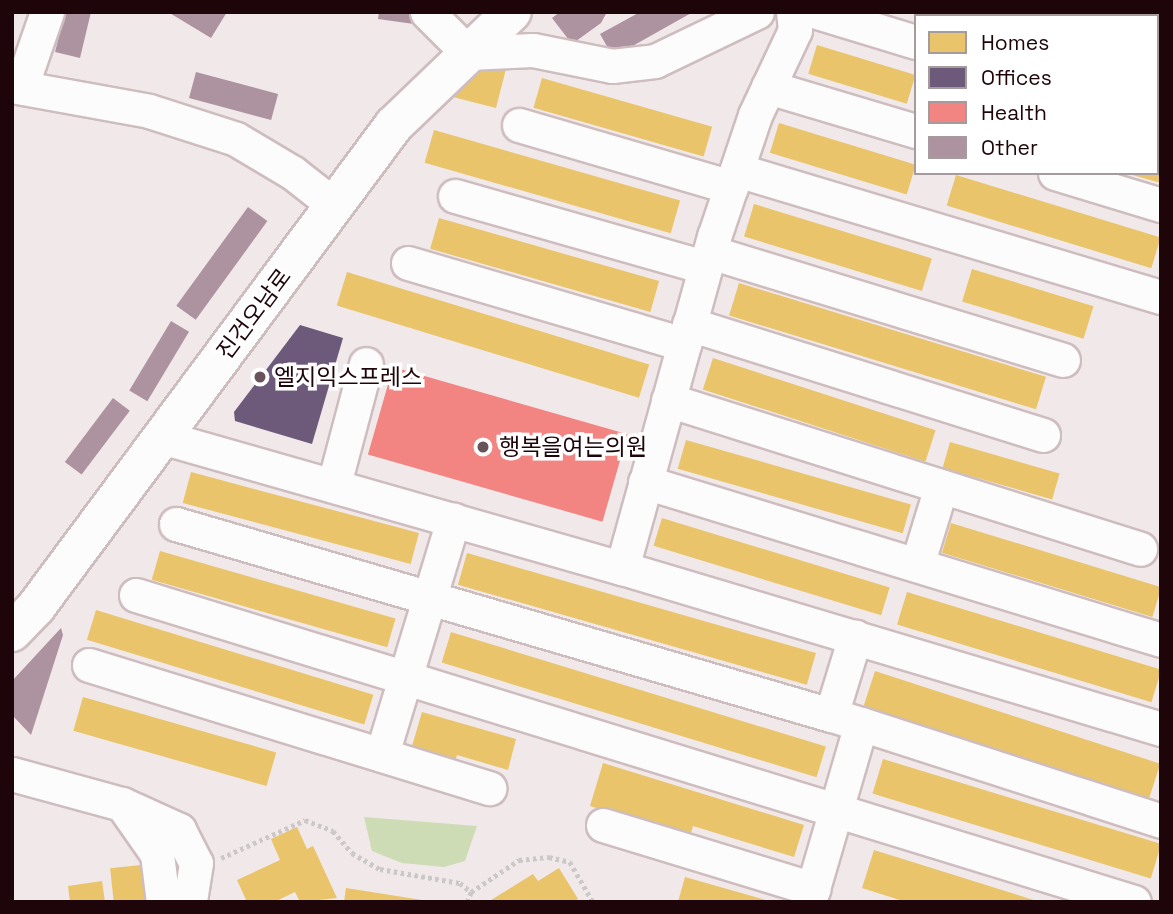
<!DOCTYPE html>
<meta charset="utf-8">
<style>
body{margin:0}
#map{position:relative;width:1173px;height:914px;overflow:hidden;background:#f1e8e9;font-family:"Space Grotesk","Noto Sans KR",sans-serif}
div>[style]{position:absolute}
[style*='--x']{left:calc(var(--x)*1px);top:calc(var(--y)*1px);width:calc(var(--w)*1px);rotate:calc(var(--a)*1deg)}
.green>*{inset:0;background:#cddcb5}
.homes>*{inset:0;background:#e9c46a;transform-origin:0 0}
.offices>*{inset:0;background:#6d597a}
.health>*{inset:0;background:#f28482;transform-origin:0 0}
.building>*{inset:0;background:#ad92a0;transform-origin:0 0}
.path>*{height:4.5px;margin-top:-2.25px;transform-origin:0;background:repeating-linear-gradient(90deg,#ccc8c8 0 3.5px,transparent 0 7px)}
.roads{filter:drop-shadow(2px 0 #cebdbf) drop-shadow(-2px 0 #cebdbf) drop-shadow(0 2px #cebdbf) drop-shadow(0 -2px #cebdbf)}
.minor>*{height:33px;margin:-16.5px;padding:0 16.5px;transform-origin:16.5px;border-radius:16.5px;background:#fdfcfc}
.major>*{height:38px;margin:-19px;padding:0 19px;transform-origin:19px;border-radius:19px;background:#fdfcfc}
.dots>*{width:19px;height:19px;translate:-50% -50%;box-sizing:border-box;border:4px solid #fff;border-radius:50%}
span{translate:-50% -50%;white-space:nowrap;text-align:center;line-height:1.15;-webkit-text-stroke:7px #fff;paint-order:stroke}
.street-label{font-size:23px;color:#1e050a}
.poi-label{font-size:23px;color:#1e050a}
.left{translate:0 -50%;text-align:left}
.frame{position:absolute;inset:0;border:14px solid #1e050a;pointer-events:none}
.legend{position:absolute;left:914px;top:14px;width:245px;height:161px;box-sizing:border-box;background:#fff;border:2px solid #a59b9d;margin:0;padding:9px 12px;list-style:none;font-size:21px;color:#1e050a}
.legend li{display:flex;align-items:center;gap:14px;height:35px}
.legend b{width:35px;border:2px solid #a59b9d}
</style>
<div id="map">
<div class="green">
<i style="clip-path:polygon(364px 817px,477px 826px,465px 861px,444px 867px,402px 863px,372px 851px)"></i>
</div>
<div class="homes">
<i style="clip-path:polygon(916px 12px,992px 12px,1001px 15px,915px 16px)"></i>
<i style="left:817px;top:45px;width:103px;height:30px;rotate:17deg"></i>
<i style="clip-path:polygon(507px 65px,496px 108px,453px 97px,478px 69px)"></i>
<i style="left:542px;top:78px;width:177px;height:31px;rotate:16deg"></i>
<i style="left:779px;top:123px;width:143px;height:31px;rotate:17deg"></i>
<i style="left:434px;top:130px;width:256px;height:34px;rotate:16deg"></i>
<i style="clip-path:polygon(1157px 147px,1161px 183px,1129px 174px,1157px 173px)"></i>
<i style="left:956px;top:175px;width:214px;height:32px;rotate:17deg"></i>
<i style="left:754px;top:204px;width:186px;height:34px;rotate:17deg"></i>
<i style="left:439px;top:218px;width:229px;height:32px;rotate:16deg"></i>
<i style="left:972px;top:269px;width:127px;height:34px;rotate:17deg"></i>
<i style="left:347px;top:272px;width:316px;height:35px;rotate:17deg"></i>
<i style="left:739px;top:283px;width:321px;height:34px;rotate:17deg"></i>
<i style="left:713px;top:358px;width:234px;height:33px;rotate:18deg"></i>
<i style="left:686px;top:440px;width:234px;height:30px;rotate:16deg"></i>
<i style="left:950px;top:442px;width:114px;height:27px;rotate:16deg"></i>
<i style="left:191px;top:472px;width:236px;height:32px;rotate:15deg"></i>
<i style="left:662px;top:518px;width:238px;height:29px;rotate:17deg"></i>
<i style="left:951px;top:523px;width:220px;height:31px;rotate:17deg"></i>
<i style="left:160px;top:551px;width:245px;height:30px;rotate:16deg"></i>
<i style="left:467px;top:553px;width:363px;height:33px;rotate:16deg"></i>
<i style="left:907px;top:592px;width:266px;height:34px;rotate:17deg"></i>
<i style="left:96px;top:610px;width:290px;height:31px;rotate:17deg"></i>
<i style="left:451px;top:632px;width:392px;height:32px;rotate:17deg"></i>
<i style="left:875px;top:671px;width:300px;height:38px;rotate:18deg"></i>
<i style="left:83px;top:697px;width:201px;height:35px;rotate:16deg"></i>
<i style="clip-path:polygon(422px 712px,516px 739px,508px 770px,457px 755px,454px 766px,410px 753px)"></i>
<i style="left:883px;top:759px;width:291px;height:36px;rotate:17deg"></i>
<i style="clip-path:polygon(603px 763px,804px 825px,794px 857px,693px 826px,690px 837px,590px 806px)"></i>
<i style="clip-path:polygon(297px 827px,307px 849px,313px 846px,337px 898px,300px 902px,295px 892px,274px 902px,247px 902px,237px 880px,280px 860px,271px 839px)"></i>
<i style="clip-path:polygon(874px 850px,1037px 901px,1037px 902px,906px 902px,862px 888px)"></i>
<i style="left:141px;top:865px;width:37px;height:31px;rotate:84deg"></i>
<i style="clip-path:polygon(559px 868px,578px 899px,573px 902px,488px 902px,533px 874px,538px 881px)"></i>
<i style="clip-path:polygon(685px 877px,769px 901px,769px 902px,678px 902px)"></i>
<i style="clip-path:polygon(102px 881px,105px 902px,70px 902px,68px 886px)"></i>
<i style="clip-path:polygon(346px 888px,422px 900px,422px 902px,344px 902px)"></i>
</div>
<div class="offices">
<i style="clip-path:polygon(300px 325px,343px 338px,312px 444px,235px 421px,234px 412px)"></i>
</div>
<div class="health">
<i style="left:393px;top:367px;width:244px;height:91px;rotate:16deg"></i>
</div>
<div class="building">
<i style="clip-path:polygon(65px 12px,91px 12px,80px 58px,55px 52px)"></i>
<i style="clip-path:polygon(168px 12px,227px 12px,211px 38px)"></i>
<i style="clip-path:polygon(379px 12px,423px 12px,421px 25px,378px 19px)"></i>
<i style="clip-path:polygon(560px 12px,607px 12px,601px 23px,572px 44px,552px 18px)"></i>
<i style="clip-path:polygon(640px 12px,693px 12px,613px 57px,600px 34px)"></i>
<i style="clip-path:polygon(1137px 12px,1161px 12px,1161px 41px,1157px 16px)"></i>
<i style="left:196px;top:72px;width:85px;height:27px;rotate:15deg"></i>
<i style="left:248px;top:207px;width:24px;height:122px;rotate:36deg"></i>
<i style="left:171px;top:321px;width:21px;height:81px;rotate:31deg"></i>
<i style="left:113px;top:398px;width:21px;height:80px;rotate:37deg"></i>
<i style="clip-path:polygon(61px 628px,63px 635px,31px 735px,12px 715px,12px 681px)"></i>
</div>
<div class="path">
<i style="--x:221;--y:858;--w:92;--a:-24.3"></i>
<i style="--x:305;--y:820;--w:30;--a:21"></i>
<i style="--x:333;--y:831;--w:29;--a:49"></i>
<i style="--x:352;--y:853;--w:32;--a:30"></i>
<i style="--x:380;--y:869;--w:81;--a:9.9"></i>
<i style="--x:460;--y:883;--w:14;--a:39"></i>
<i style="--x:471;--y:892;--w:58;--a:-33.7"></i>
<i style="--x:519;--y:860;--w:30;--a:-6"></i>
<i style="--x:549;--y:857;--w:22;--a:13"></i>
<i style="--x:570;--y:862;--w:46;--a:60.1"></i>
<i style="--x:467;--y:902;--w:11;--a:-68"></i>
</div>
<div class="roads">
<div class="minor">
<i style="--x:427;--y:12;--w:58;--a:45"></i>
<i style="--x:468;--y:53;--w:65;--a:-2.6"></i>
<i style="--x:533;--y:50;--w:81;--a:11.4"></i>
<i style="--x:612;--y:66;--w:43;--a:-6.6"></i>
<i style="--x:655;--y:61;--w:113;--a:-25.7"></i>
<i style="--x:817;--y:12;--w:103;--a:16.9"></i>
<i style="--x:12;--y:86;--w:139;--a:10.3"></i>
<i style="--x:149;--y:111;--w:91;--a:17.8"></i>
<i style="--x:236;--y:139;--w:66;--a:30.8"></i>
<i style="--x:293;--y:173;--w:52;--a:38"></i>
<i style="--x:21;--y:87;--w:79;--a:-70.9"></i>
<i style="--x:768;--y:87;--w:154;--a:16.6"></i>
<i style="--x:1157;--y:116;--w:4;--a:14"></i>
<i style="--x:519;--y:125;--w:221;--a:16.3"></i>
<i style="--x:737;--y:170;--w:443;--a:16.7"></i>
<i style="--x:1055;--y:173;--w:111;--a:16.8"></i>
<i style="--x:455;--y:196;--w:260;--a:15.9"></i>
<i style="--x:710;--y:252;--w:369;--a:17"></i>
<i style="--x:408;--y:263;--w:288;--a:16.4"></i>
<i style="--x:689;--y:324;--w:371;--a:17.4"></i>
<i style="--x:668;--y:400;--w:495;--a:17.5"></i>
<i style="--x:161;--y:437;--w:479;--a:15.9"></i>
<i style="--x:622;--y:568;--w:563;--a:16.63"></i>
<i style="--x:645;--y:482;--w:540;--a:17.02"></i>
<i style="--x:334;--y:484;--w:124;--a:-75.1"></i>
<i style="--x:176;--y:524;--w:682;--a:16.26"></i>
<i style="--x:917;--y:565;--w:82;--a:-72.9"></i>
<i style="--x:622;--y:568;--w:344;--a:-74.5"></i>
<i style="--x:714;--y:237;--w:129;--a:-71.4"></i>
<i style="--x:755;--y:115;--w:94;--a:-64.8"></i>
<i style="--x:795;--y:30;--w:18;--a:-96"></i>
<i style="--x:136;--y:595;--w:1044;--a:17.1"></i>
<i style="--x:89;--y:665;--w:419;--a:17.1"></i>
<i style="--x:861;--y:724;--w:315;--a:17.9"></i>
<i style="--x:382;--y:754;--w:245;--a:-73.1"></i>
<i style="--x:12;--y:774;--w:114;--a:15.3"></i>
<i style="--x:122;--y:804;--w:61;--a:55"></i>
<i style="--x:157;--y:854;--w:48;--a:82.9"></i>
<i style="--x:122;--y:804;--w:63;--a:24.5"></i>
<i style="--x:179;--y:830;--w:37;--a:63"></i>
<i style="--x:196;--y:863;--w:39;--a:99"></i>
<i style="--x:603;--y:825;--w:220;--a:16.9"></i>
<i style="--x:809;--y:902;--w:185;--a:-73.7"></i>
<i style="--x:861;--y:724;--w:31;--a:-163"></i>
<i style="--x:831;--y:715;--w:82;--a:-72.9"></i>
</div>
<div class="major">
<i style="--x:12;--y:632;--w:35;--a:-46"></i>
<i style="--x:36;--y:607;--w:600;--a:-53.4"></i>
<i style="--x:394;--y:125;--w:163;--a:-43.8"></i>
</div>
</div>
<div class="dots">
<i style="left:260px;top:377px;background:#685458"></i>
<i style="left:483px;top:447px;background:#685458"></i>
</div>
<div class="street-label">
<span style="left:254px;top:314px;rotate:-53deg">진건오남로</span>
</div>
<div class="poi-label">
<span class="left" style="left:274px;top:377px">엘지익스프레스</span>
<span class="left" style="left:499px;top:447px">행복을여는의원</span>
</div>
<div class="frame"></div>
<ul class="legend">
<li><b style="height:19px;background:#e9c46a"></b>Homes</li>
<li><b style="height:19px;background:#6d597a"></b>Offices</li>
<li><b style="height:19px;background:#f28482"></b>Health</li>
<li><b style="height:19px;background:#ad92a0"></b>Other</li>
</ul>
</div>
